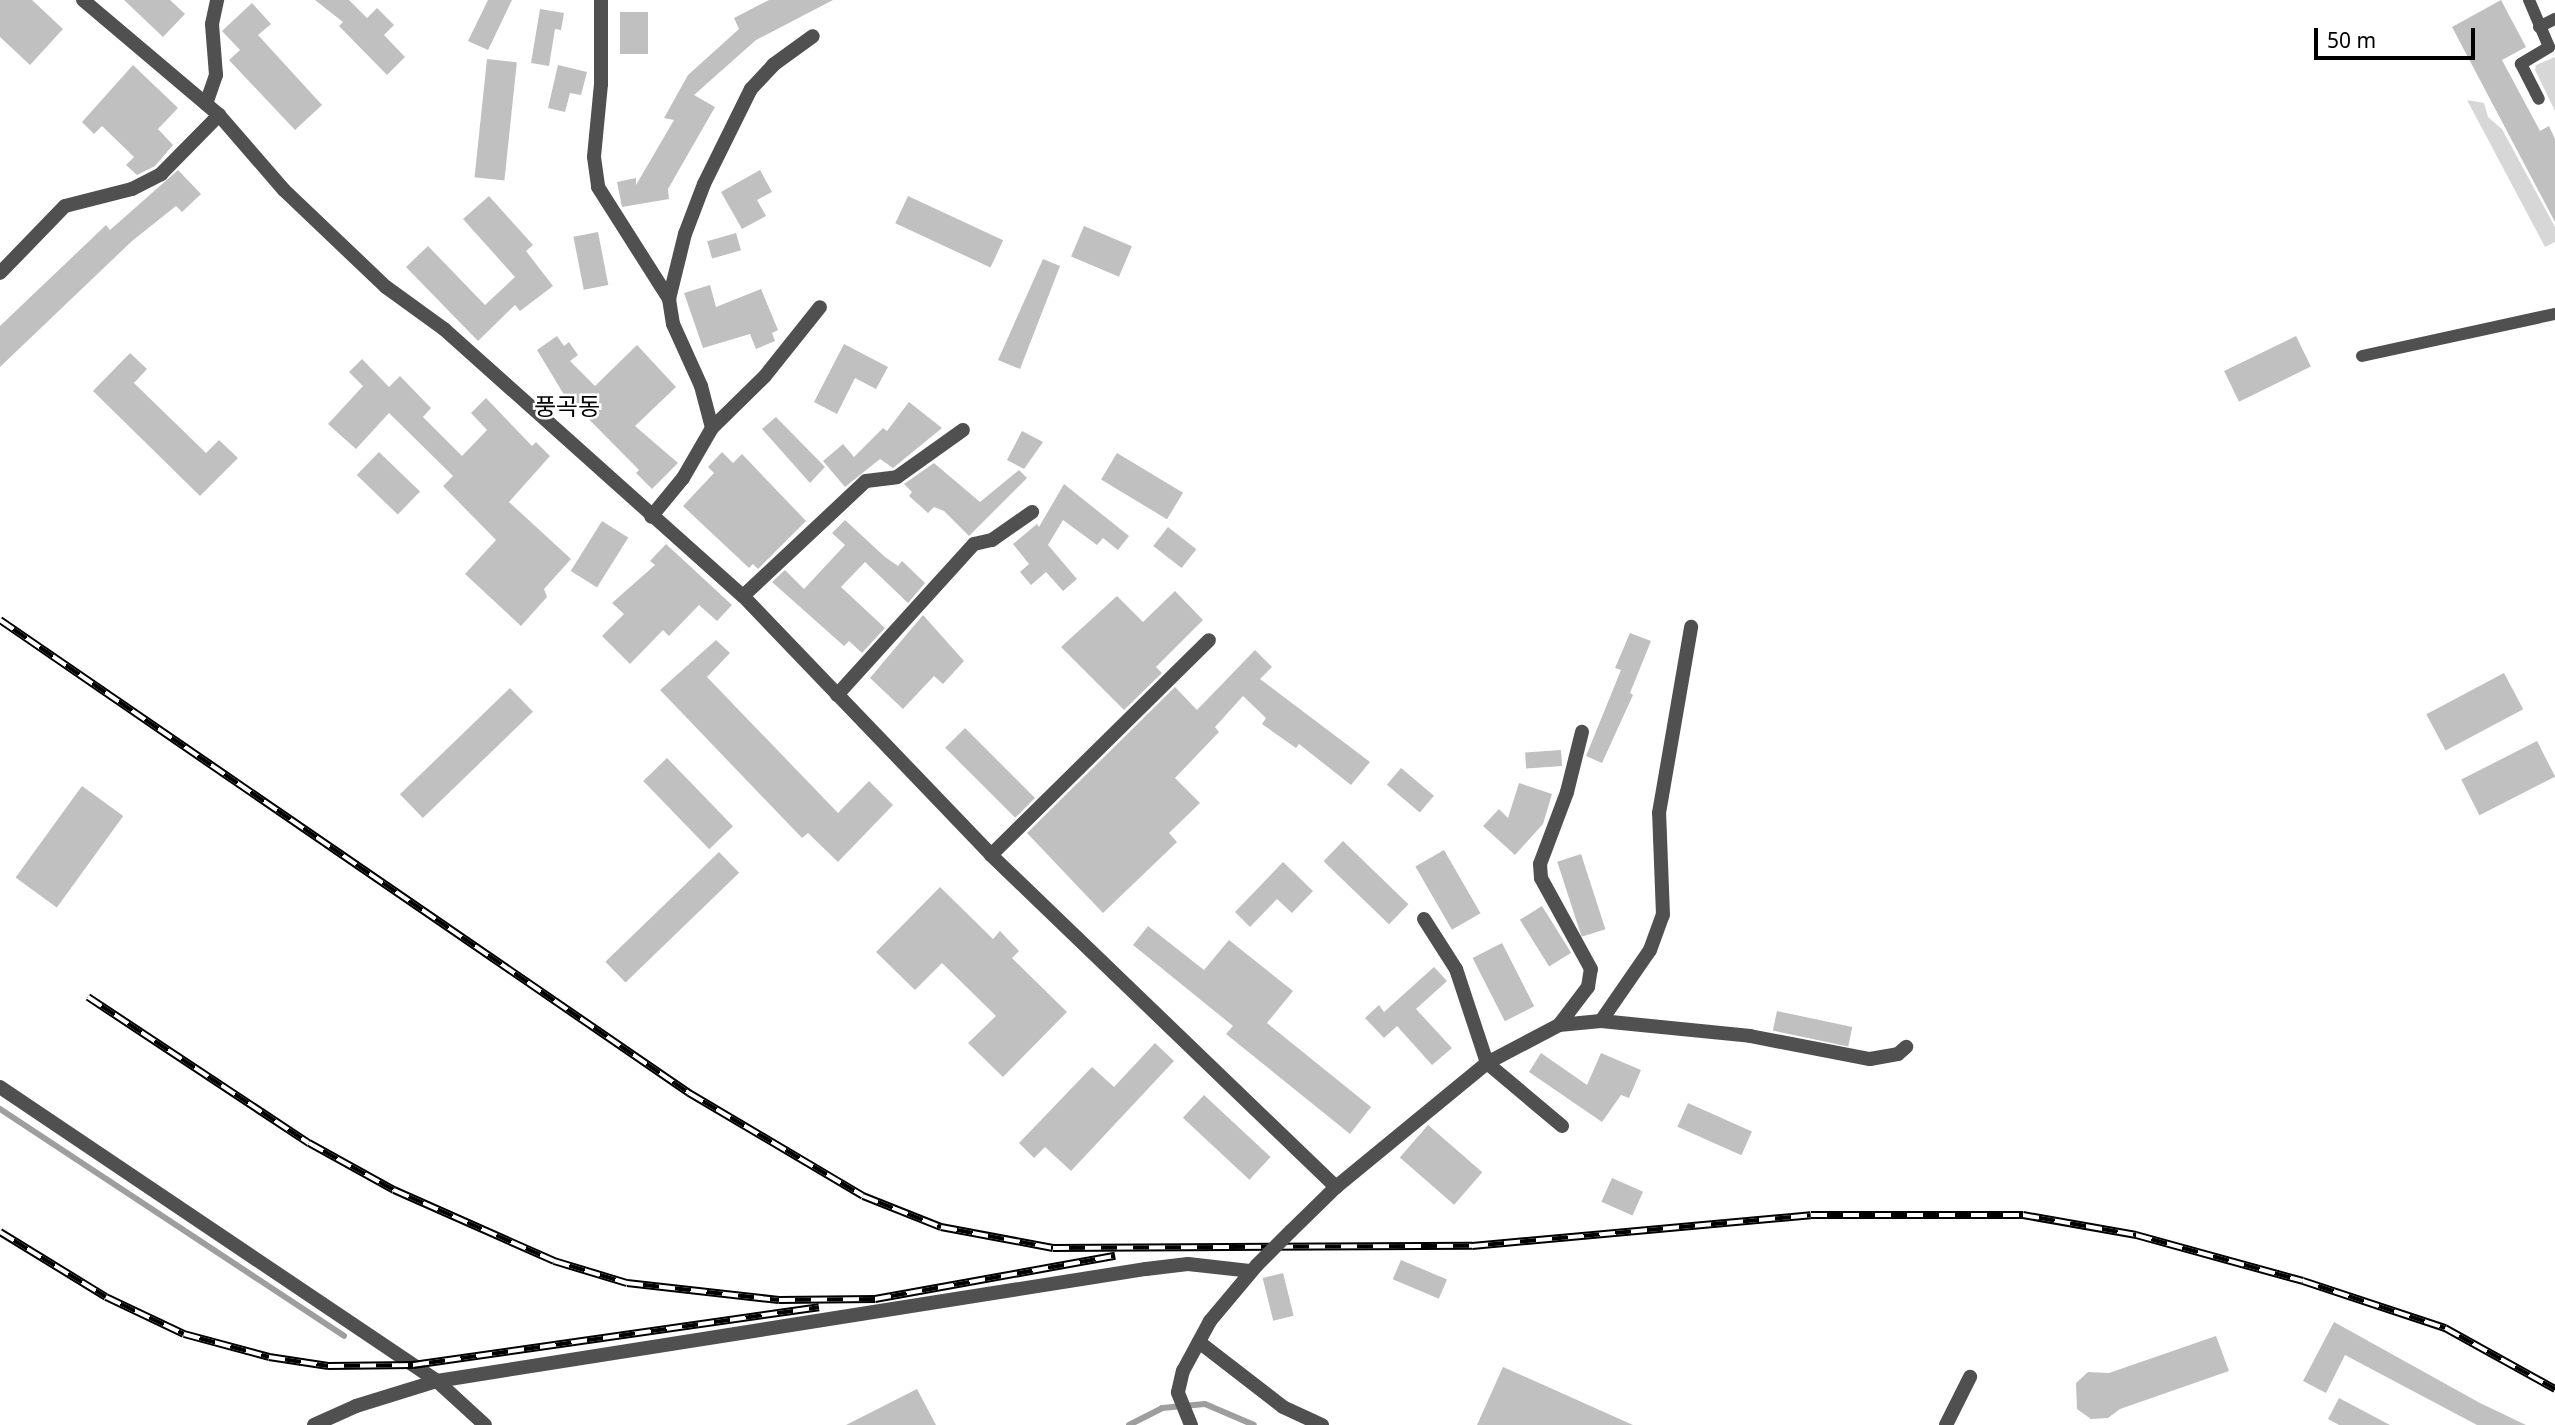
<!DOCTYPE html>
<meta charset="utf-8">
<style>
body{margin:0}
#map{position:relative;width:2555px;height:1425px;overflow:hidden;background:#fff;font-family:"Noto Sans","Noto Sans KR",sans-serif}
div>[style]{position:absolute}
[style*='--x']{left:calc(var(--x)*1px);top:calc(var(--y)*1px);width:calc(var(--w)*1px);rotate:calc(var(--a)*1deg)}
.green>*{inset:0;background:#d7d7d7}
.stream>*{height:6px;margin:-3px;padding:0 3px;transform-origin:3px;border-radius:3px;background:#9e9e9e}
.building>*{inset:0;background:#c0c0c0;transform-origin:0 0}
.service>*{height:12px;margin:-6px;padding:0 6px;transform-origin:6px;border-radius:6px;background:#505050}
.minor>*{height:14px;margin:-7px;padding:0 7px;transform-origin:7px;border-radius:7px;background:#505050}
.tertiary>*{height:14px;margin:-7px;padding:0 7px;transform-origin:7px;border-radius:7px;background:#505050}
.rail>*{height:8px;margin-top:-4px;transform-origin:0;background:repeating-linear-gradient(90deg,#fff 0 16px,#000 0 32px);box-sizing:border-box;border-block:2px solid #000}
.tertiary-bridge>*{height:14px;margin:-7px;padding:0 7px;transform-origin:7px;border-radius:7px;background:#505050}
span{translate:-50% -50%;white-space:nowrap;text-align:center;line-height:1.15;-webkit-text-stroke:5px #fff;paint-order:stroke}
.quarter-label{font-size:24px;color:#000}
.scale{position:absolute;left:2314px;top:28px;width:161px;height:32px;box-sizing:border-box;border:4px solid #000;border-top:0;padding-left:9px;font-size:21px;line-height:24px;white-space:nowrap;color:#000;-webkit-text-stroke:5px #fff;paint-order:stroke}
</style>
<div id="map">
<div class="green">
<i style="clip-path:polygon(2555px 57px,2555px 111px,2535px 70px,2536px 65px)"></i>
<i style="clip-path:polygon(2467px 100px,2484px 103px,2488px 117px,2502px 129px,2555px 227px,2555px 242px,2545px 247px)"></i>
</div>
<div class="stream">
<i style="--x:0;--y:1109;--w:412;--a:33.4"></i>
<i style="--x:1129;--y:1425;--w:37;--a:-27"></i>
<i style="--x:1162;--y:1408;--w:43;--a:-5.3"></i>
<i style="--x:1205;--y:1404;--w:53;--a:23.2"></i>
</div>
<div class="building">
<i style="clip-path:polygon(0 0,32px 0,63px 29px,30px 65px,0 37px)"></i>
<i style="clip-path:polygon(124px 0,170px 0,185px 14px,163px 37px)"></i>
<i style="clip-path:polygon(315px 0,349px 0,367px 18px,377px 8px,394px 25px,384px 35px,405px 57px,387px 75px,339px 26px,343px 22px)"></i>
<i style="clip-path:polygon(488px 0,512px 0,488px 50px,468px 41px)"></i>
<i style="clip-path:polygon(769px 0,833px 0,756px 40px,694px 95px,715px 107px,668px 189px,669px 199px,622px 207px,617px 182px,636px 178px,636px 185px,674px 120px,664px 118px,688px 75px,739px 29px,734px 18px)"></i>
<i style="clip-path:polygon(2501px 0,2526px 47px,2502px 60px,2540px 131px,2549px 126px,2555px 139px,2555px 222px,2452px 27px)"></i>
<i style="clip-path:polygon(252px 3px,271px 24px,258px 35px,322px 105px,295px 130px,229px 60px,240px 50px,222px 31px)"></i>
<i style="clip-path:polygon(540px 9px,564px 13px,561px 30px,555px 29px,549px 66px,531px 63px)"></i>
<i style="left:620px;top:12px;width:28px;height:42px"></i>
<i style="left:487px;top:59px;width:30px;height:119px;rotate:6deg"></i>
<i style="clip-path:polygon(133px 65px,178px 108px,158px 129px,173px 145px,155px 166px,137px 175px,126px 165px,134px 157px,102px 126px,94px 134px,82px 122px)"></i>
<i style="clip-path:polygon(558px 65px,587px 72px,581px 95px,570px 93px,565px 112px,548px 108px)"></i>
<i style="clip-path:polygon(178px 170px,201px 194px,182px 212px,176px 206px,132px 241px,0 367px,0 326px,106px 225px,110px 230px)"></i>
<i style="clip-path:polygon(760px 170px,772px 192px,757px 200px,766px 216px,742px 229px,721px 192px)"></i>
<i style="clip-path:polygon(489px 196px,533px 245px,526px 251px,553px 286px,520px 311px,515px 305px,478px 341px,406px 267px,428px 246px,485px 305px,515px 277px,463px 219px)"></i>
<i style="left:908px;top:196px;width:105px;height:30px;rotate:25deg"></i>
<i style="left:1084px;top:226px;width:52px;height:33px;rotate:23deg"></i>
<i style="left:598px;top:232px;width:54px;height:25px;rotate:79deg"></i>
<i style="left:736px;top:233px;width:18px;height:30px;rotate:74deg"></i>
<i style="clip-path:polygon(1043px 259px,1060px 266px,1020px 369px,998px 360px)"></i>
<i style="clip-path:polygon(710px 285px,716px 307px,761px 289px,778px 330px,772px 333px,775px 341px,756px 349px,750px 334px,703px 348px,684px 293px)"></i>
<i style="clip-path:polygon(557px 336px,564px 346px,569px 342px,578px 355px,570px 361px,595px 386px,637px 345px,676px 387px,635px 426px,678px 463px,652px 489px,636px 473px,639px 470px,563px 393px,537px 350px)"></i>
<i style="left:2296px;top:336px;width:34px;height:80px;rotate:64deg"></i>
<i style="clip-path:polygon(844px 344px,888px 367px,876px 389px,855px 378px,837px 414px,814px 402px)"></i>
<i style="clip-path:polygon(130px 353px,147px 369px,134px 383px,206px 453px,219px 440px,238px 458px,200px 496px,93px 391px)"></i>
<i style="clip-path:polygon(362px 359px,389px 387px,400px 376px,431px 408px,423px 417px,462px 456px,487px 430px,471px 413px,486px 398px,532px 446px,536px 442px,550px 456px,509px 502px,571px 559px,544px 589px,547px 597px,521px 626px,465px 574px,496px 540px,443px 486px,453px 476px,389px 413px,356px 449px,328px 424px,363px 386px,349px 372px)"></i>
<i style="clip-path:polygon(909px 402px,942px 428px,893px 468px,880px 459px,845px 487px,823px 461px,843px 444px,854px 457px,883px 428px,887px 431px)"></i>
<i style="clip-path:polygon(776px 417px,825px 467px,810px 483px,762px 429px)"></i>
<i style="clip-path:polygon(1022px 431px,1043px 442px,1024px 469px,1007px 460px)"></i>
<i style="left:379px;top:452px;width:57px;height:32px;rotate:44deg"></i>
<i style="clip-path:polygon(722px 452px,733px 463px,742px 454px,806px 521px,758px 569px,753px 564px,749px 568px,683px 506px,714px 473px,708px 467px)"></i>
<i style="left:1117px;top:453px;width:77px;height:31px;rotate:31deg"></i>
<i style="clip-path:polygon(934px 463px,980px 502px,1019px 470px,1027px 478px,969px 536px,944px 511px,934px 507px,928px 513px,909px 496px,912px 492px,904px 484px)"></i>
<i style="clip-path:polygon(1064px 484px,1129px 536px,1118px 550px,1103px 538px,1097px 545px,1063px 520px,1048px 545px,1077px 579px,1063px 591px,1046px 572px,1031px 585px,1020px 572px,1029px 564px,1013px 544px,1037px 524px,1039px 527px)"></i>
<i style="clip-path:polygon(845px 520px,885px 557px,898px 566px,902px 561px,925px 583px,908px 603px,865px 562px,841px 587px,885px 628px,862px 653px,849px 641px,844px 646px,772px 582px,785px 570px,804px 589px,845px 545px,832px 533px)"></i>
<i style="left:602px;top:521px;width:31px;height:59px;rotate:32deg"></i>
<i style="left:1168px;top:527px;width:36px;height:24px;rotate:38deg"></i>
<i style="clip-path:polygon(666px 544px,732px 605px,717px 621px,699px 605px,669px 636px,663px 630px,630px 664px,602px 636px,624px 614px,612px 603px,655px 565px,650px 561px)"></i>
<i style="clip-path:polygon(1175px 591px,1203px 620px,1156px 667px,1162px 673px,1124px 710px,1061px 647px,1117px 596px,1143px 622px)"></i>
<i style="clip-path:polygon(923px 615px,964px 661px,943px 684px,934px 676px,903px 709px,870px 678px)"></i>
<i style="clip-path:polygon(1630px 633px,1651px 641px,1630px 693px,1633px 695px,1602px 763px,1586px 756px,1621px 670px,1615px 668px)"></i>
<i style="clip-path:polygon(716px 640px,730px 653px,707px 677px,838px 813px,869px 781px,893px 805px,838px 862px,808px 833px,802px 838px,660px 690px)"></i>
<i style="clip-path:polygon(1255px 650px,1272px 667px,1260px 679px,1370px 762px,1351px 785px,1299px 744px,1296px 748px,1262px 724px,1266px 718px,1243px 696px,1215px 727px,1219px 732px,1175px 778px,1200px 803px,1169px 833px,1177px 842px,1103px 913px,1027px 833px,1175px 687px,1197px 710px)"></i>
<i style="left:2504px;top:673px;width:41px;height:88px;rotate:62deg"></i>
<i style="left:510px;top:688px;width:33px;height:153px;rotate:46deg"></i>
<i style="left:965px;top:728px;width:99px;height:28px;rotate:45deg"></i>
<i style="left:2537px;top:741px;width:40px;height:85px;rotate:63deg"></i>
<i style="left:1561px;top:750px;width:16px;height:36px;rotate:86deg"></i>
<i style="left:667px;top:758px;width:95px;height:33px;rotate:46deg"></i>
<i style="left:1401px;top:768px;width:43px;height:22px;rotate:40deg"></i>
<i style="clip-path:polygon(1519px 783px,1552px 794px,1543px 824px,1515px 855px,1483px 826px,1499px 809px,1508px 818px)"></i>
<i style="left:82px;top:786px;width:51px;height:113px;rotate:36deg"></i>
<i style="left:1343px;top:841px;width:91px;height:28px;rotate:44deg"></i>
<i style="left:1444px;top:850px;width:73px;height:33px;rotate:60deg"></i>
<i style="left:719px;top:852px;width:29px;height:158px;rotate:46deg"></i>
<i style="left:1581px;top:854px;width:79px;height:25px;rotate:72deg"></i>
<i style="clip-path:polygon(1283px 862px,1313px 891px,1292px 913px,1277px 899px,1250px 927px,1235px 912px)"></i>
<i style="clip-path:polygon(940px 887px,993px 939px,1000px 931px,1019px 951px,1012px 958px,1067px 1012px,1003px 1077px,968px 1043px,996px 1016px,942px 963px,915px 990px,876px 952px)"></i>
<i style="left:1542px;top:906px;width:55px;height:26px;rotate:58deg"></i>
<i style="clip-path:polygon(1148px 926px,1204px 970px,1229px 940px,1293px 991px,1267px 1023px,1371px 1107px,1350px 1134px,1226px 1034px,1233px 1026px,1133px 945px)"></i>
<i style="left:1502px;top:943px;width:71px;height:33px;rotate:63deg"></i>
<i style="clip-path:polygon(1434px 967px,1447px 981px,1416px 1009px,1452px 1048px,1432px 1065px,1397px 1026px,1384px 1038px,1365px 1018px,1379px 1005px,1384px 1012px)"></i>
<i style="left:1777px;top:1011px;width:77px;height:20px;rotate:12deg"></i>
<i style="clip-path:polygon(1155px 1043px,1174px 1061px,1071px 1171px,1045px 1147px,1034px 1158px,1019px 1143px,1092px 1067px,1114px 1087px)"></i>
<i style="clip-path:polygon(1541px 1053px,1587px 1085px,1601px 1053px,1641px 1070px,1629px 1098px,1621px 1095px,1602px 1122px,1529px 1072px)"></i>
<i style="left:1204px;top:1095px;width:91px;height:31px;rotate:43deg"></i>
<i style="left:1688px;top:1103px;width:70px;height:26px;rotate:24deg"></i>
<i style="left:1428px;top:1125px;width:72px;height:43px;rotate:41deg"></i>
<i style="left:1612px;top:1178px;width:34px;height:26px;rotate:24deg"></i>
<i style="left:1401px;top:1260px;width:50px;height:21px;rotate:23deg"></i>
<i style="left:1283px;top:1273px;width:44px;height:21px;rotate:76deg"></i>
<i style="clip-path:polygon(2334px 1322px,2480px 1403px,2526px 1425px,2477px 1425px,2345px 1355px,2326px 1393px,2303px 1381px)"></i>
<i style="clip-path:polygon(2216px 1336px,2229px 1371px,2120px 1409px,2108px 1418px,2091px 1419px,2077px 1409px,2076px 1383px,2088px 1372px,2109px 1373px)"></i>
<i style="clip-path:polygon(1503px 1367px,1633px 1425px,1477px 1425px)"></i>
<i style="clip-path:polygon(917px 1389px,936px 1425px,846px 1425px)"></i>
<i style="clip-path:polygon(2339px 1398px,2390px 1425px,2339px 1425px,2328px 1419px)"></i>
</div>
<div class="service">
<i style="--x:2529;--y:0;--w:51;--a:66.9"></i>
<i style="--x:2549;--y:47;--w:33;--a:149"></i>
<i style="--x:2521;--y:64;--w:39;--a:63"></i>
<i style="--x:2539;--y:27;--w:18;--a:-27"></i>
<i style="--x:2362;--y:356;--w:198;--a:-12.3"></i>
</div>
<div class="minor">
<i style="--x:83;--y:0;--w:178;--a:40.2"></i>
<i style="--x:219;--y:115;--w:99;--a:49.1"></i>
<i style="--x:284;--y:190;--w:141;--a:43.6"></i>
<i style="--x:386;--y:287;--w:72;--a:35.9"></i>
<i style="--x:444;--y:329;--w:401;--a:41.8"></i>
<i style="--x:743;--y:596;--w:359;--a:46.2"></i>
<i style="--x:991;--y:855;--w:479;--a:43.9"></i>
<i style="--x:601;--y:0;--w:84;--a:90"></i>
<i style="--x:601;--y:84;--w:73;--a:95.5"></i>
<i style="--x:594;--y:157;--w:30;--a:82"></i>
<i style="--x:598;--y:187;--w:133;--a:57.6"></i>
<i style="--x:669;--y:299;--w:25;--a:81"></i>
<i style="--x:673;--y:324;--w:68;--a:65.7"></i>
<i style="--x:701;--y:386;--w:43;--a:75.3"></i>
<i style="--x:712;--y:428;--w:58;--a:120.1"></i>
<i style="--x:683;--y:478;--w:50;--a:129.4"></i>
<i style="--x:206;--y:104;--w:31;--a:-71"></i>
<i style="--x:216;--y:75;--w:51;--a:-94.5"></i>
<i style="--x:212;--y:24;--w:25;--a:-78"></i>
<i style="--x:0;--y:273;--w:93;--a:-45.9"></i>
<i style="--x:65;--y:206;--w:69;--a:-14.2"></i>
<i style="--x:132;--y:189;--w:33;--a:-27"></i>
<i style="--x:161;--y:174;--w:83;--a:-45.5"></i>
<i style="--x:669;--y:299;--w:67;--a:-76.2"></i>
<i style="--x:685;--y:234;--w:53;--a:-69.2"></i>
<i style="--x:704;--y:184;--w:106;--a:-63.7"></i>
<i style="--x:751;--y:89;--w:33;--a:-47"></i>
<i style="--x:773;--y:65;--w:49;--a:-35.9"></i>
<i style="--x:712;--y:428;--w:74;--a:-44.5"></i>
<i style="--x:765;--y:376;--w:88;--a:-51.4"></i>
<i style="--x:743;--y:596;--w:168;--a:-43.1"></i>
<i style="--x:866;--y:481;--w:31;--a:-7"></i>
<i style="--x:897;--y:477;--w:81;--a:-35.5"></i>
<i style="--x:837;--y:695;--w:204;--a:-47.8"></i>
<i style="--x:974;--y:544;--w:18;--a:-13"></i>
<i style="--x:992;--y:540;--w:49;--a:-35"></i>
<i style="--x:991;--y:855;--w:306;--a:-44.6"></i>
<i style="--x:1424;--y:919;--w:59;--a:57.4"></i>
<i style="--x:1456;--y:969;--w:99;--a:71.7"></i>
<i style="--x:1487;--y:1063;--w:98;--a:40"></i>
<i style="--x:1601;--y:1021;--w:86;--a:-55.4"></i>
<i style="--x:1650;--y:950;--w:37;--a:-70"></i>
<i style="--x:1663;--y:915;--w:102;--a:-92.2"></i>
<i style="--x:1659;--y:813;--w:189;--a:-80.2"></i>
<i style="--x:1559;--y:1025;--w:42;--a:-5.4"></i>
<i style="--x:1601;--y:1021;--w:150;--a:5.7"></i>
<i style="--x:1750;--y:1036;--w:122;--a:10.9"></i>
<i style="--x:1870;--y:1059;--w:28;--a:-10"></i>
<i style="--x:1898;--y:1054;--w:11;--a:-41"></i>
<i style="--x:1487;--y:1063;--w:81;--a:-27.8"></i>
<i style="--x:1559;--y:1025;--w:48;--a:-52.7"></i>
<i style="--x:1588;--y:987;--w:18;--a:-81"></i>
<i style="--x:1591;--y:969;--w:104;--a:-118.8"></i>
<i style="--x:1541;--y:878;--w:14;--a:-94"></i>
<i style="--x:1540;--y:864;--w:77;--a:-69.4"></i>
<i style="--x:1567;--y:792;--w:62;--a:-76"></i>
<i style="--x:0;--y:1087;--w:527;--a:33.93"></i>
<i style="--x:437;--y:1381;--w:65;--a:42.5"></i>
<i style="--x:1199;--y:1342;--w:106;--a:37.7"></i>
<i style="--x:1283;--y:1407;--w:43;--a:24.8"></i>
<i style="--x:314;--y:1425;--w:46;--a:-24.3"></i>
<i style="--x:356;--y:1406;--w:85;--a:-17.2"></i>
<i style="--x:437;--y:1381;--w:718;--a:-8.98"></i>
<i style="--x:1146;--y:1269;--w:42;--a:-6.8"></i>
<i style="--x:1188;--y:1264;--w:62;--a:6.4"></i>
<i style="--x:1946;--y:1425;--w:54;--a:-63.4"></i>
</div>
<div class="tertiary">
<i style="--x:1291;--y:1231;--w:63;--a:-44.4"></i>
<i style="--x:1336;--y:1187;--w:195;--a:-39.4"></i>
<i style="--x:1191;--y:1425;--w:35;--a:-112"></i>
<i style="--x:1178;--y:1392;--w:22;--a:-77"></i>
<i style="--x:1183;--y:1371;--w:57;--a:-61.6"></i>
<i style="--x:1210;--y:1321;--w:73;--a:-50"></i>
</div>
<div class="rail">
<i style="--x:0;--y:620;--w:836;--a:34.47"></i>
<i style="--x:689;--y:1093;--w:202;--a:30.6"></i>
<i style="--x:863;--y:1196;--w:84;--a:21.7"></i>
<i style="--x:941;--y:1227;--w:114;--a:10.6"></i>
<i style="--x:1053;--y:1248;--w:419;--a:-0.3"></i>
<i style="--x:1472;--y:1246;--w:340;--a:-5.2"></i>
<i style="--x:1811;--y:1215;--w:212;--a:0"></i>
<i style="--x:2023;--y:1215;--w:115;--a:10"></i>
<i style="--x:2136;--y:1235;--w:173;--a:15.4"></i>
<i style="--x:2303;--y:1281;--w:150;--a:18.3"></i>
<i style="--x:2445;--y:1328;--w:126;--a:29"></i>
<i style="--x:88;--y:997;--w:265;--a:33.5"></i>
<i style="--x:309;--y:1143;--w:97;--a:28.9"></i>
<i style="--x:394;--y:1190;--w:175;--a:23.9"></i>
<i style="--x:554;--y:1261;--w:76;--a:16.8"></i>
<i style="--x:627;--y:1283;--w:153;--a:6.4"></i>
<i style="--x:779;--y:1300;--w:96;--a:-0.6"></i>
<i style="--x:875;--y:1299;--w:244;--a:-10.2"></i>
<i style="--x:0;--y:1232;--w:124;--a:31.5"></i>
<i style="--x:106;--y:1297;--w:86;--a:25.4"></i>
<i style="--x:184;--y:1334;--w:88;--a:15.1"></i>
<i style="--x:269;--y:1357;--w:60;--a:8.7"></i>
<i style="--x:328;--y:1366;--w:85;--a:-0.7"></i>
<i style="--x:413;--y:1365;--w:410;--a:-8.1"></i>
</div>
<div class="tertiary-bridge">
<i style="--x:1257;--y:1265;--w:48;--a:-45"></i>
</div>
<div class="quarter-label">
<span style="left:567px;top:406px">풍곡동</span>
</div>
<div class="scale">50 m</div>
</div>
